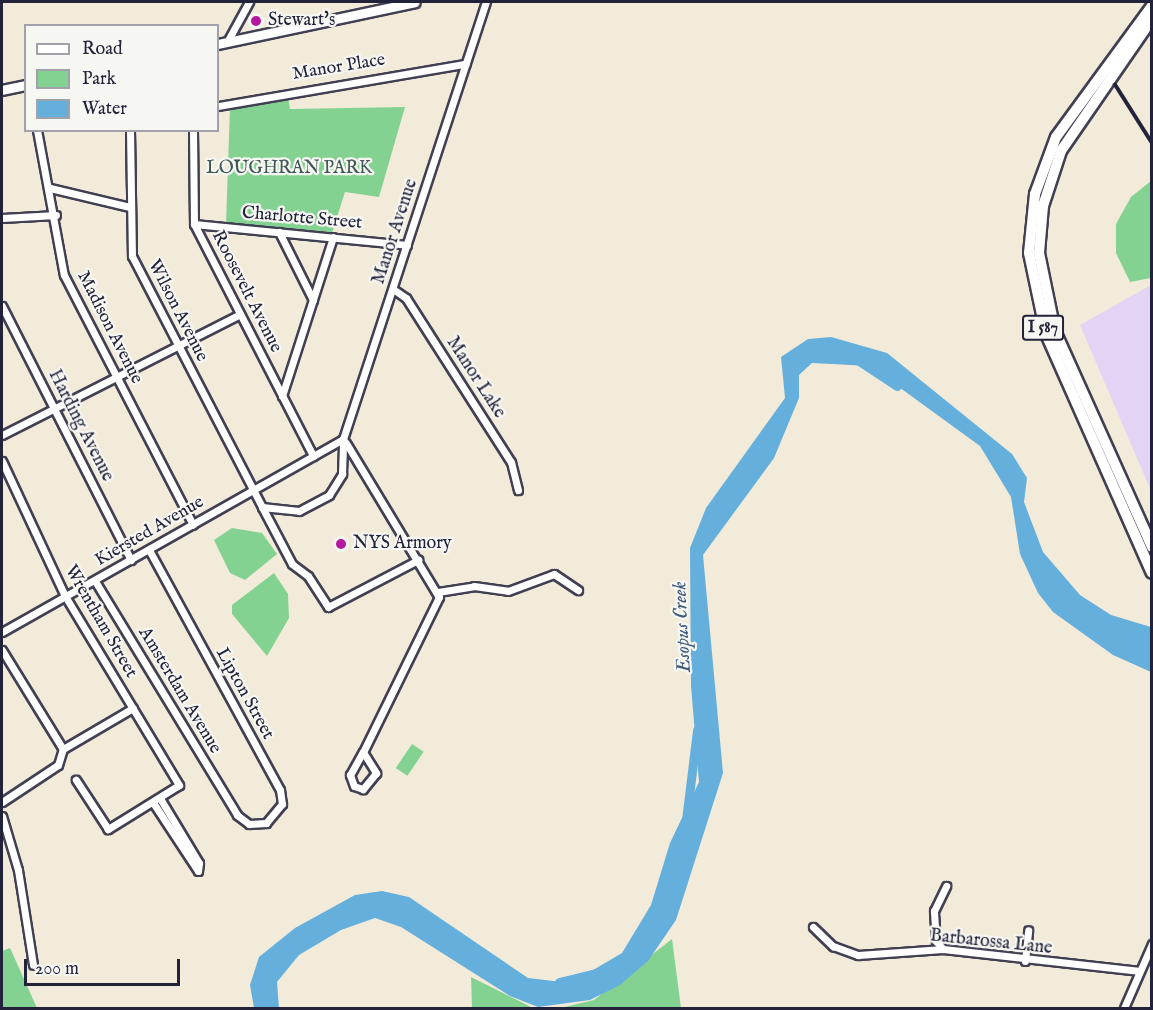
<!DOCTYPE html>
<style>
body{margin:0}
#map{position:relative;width:1153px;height:1010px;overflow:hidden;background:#f3ebda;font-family:"IM FELL English",serif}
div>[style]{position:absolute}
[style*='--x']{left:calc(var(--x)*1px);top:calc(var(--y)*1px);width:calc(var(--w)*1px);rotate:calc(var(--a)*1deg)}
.built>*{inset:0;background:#e1d4f4}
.green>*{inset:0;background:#84d291;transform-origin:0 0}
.water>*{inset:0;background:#65afdd}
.river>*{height:9px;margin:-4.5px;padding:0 4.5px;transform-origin:4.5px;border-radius:4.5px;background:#65afdd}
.roads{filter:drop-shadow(2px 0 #414053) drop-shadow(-2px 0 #414053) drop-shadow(0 2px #414053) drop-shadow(0 -2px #414053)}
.minor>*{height:7px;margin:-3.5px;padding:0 3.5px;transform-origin:3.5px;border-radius:3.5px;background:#fff}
.major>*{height:9px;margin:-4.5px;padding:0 4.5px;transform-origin:4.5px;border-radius:4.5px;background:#fff}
.highway>*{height:10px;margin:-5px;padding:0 5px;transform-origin:5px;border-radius:5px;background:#fff}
.rail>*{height:4px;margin-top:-2px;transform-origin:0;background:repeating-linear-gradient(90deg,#f6f6f2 0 4.5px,#22223b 0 9px);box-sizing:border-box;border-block:2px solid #22223b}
.dots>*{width:16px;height:16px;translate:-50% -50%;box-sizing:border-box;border:3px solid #f6f6f2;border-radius:50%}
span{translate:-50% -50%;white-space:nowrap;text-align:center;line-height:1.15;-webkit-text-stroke:4.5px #f6f6f2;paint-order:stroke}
.shield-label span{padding:2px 4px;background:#f6f6f2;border:2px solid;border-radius:4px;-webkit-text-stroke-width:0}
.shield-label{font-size:16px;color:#22223b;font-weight:700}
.poi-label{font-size:18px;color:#22223b}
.left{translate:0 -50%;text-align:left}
.street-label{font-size:18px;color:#22223b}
.park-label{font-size:18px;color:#3f5755}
.water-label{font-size:20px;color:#3d5a7c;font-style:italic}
.frame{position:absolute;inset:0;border:3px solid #22223b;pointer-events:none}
.legend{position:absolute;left:24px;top:24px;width:195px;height:108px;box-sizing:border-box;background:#f6f6f2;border:2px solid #a1a1a9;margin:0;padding:8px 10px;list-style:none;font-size:18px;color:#22223b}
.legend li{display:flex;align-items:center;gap:12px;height:30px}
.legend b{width:30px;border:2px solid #a1a1a9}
.scale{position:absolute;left:24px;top:959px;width:156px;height:27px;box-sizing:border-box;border:3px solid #22223b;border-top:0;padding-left:8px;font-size:18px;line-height:21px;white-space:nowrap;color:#22223b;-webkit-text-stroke:4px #f6f6f2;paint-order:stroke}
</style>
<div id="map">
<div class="built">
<i style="clip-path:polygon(1151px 285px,1151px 491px,1080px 325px)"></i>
</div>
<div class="green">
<i style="clip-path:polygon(288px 97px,290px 109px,405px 107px,379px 197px,345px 192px,332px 233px,226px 224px,230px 107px)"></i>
<i style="clip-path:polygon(1151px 181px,1151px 278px,1130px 282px,1116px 253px,1116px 224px,1131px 197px)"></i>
<i style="clip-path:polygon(232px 528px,262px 533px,277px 554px,245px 580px,230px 573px,214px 540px)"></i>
<i style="clip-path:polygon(274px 573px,288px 594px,289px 618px,267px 656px,232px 614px,232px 605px)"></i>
<i style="left:412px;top:744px;width:14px;height:29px;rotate:34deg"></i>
<i style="clip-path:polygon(672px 939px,681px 1008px,560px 1008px,594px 1000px)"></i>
<i style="clip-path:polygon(10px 948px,37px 1008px,2px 1008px,2px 951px)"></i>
<i style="clip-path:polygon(471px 977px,533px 1008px,472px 1008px)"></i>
</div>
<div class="water">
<i style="clip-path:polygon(831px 337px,887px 353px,1012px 454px,1027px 478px,1024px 502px,1043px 552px,1080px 595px,1111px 615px,1151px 627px,1151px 672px,1113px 655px,1053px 612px,1038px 593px,1020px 554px,1011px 497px,980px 446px,870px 366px,812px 363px,799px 375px,799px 398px,774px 458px,703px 555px,723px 773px,676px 920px,648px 961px,620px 985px,590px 1000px,538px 1007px,510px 996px,401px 927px,375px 918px,341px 930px,299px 955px,277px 982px,279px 1008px,254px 1008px,250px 985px,259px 957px,295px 928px,355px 895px,382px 891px,409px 897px,528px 978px,571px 983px,622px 953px,651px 905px,670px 843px,699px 782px,691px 686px,690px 548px,706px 508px,785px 398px,781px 357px,808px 339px)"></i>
</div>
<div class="river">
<i style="--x:856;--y:359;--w:49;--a:33.4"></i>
<i style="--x:686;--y:820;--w:91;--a:-83"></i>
<i style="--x:559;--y:982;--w:42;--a:-13.7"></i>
</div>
<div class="roads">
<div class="minor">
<i style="--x:227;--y:42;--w:46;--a:-61.2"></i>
<i style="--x:218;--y:106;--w:251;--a:-9.7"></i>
<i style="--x:37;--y:130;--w:147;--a:79.5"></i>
<i style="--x:64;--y:275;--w:281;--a:62.7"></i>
<i style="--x:130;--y:130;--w:126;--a:89.1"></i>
<i style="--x:132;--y:256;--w:283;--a:62.6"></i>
<i style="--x:262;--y:507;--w:37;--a:6"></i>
<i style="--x:299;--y:511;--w:34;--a:-28"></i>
<i style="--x:329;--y:495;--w:25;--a:-58"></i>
<i style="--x:342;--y:474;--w:35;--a:-88"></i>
<i style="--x:193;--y:130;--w:94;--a:89.4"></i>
<i style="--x:194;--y:224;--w:261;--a:62.8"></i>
<i style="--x:50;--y:188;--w:82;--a:13.4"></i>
<i style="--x:2;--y:218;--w:54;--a:-3.2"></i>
<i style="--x:194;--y:224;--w:214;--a:5.6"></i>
<i style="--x:279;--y:232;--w:76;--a:63.4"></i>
<i style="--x:393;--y:289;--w:16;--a:35"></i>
<i style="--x:406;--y:298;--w:195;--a:57.4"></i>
<i style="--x:511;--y:462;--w:29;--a:76"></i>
<i style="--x:2;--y:306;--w:285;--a:63.1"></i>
<i style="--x:282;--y:396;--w:167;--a:-72.2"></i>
<i style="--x:2;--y:435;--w:267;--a:-26.9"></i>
<i style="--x:346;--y:443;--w:180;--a:58.9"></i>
<i style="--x:439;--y:597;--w:173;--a:116.1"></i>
<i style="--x:363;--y:752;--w:25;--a:58"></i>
<i style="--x:376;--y:773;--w:21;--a:129"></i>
<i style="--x:363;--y:789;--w:9;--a:-162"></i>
<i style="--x:354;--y:786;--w:12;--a:-110"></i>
<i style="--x:350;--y:775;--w:26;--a:-61"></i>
<i style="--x:2;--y:461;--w:149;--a:65"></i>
<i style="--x:65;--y:596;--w:221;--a:58.9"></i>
<i style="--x:179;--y:785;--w:84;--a:148.2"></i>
<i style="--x:108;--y:829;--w:59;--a:-123.1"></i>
<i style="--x:262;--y:507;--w:64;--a:62.2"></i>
<i style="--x:292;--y:564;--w:20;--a:37"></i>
<i style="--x:308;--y:576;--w:37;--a:57"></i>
<i style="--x:328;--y:607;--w:102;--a:-27.6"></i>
<i style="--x:95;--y:581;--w:274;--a:58.7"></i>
<i style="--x:237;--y:815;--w:15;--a:37"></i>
<i style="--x:249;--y:824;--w:17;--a:-3"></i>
<i style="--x:266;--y:823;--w:25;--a:-50"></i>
<i style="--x:282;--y:804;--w:14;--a:-98"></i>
<i style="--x:280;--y:790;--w:273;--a:-118.6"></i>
<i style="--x:438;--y:592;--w:36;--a:-9"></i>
<i style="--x:474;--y:586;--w:34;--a:8"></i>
<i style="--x:508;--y:591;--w:49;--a:-20.3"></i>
<i style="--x:554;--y:574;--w:29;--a:34"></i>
<i style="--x:2;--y:632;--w:392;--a:-29.5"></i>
<i style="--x:343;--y:439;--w:460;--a:-71.9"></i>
<i style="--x:2;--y:650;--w:116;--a:58.4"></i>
<i style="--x:63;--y:749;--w:81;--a:-30.4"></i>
<i style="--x:2;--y:802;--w:67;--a:-33.5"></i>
<i style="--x:58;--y:765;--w:17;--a:-73"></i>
<i style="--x:154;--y:804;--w:80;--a:56.7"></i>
<i style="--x:198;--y:871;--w:8;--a:-83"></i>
<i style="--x:199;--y:863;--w:74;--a:-121.1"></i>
<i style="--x:2;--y:816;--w:56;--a:73.5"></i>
<i style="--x:18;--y:870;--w:96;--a:81"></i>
<i style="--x:813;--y:927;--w:28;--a:44"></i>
<i style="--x:833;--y:946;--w:27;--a:20"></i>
<i style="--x:858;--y:955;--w:85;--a:-4"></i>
<i style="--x:943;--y:949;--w:196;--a:6.4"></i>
<i style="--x:943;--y:949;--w:11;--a:-131"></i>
<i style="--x:936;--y:941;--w:30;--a:-94"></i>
<i style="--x:934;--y:911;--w:28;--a:-64"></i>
<i style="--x:1025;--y:961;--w:31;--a:-84"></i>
<i style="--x:1124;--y:1008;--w:70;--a:-66.4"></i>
</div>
<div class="major">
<i style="--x:218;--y:44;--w:201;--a:-12"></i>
<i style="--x:2;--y:90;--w:25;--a:-12"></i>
</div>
<div class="highway">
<i style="--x:1152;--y:6;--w:162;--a:126.2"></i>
<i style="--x:1056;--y:137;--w:61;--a:110.2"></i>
<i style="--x:1035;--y:194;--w:59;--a:95.8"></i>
<i style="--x:1029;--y:253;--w:83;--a:78.1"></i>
<i style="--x:1046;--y:334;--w:261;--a:66.1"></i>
<i style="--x:1152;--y:19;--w:160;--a:124.6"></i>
<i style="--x:1061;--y:151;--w:58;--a:108.1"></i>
<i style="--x:1043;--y:206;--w:47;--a:94.9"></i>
<i style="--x:1039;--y:253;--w:80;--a:78.4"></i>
<i style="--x:1055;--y:331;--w:237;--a:65.8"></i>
</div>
</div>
<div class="rail">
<i style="--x:1114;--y:83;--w:71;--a:57.7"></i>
</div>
<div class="dots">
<i style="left:256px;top:21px;background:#b5179e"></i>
<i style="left:341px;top:544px;background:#b5179e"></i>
</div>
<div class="shield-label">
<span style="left:1043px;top:328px">I 587</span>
</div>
<div class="poi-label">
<span class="left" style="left:268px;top:21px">Stewart's</span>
<span class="left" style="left:353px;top:544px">NYS Armory</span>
</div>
<div class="street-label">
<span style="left:339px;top:68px;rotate:-9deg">Manor Place</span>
<span style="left:302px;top:219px;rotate:5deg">Charlotte Street</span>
<span style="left:396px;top:232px;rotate:-72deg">Manor Avenue</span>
<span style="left:246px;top:292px;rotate:63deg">Roosevelt Avenue</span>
<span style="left:177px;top:311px;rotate:63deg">Wilson Avenue</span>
<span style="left:109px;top:328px;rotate:63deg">Madison Avenue</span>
<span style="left:475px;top:378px;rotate:57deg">Manor Lake</span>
<span style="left:80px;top:426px;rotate:63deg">Harding Avenue</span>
<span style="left:150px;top:532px;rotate:-30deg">Kiersted Avenue</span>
<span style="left:100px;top:622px;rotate:60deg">Wrentham Street</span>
<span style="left:179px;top:691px;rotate:59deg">Amsterdam Avenue</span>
<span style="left:244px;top:694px;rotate:61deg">Lipton Street</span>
<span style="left:991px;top:943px;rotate:6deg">Barbarossa Lane</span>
</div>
<div class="park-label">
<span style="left:289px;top:169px">LOUGHRAN PARK</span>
</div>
<div class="water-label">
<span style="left:682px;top:627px;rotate:-93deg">Esopus Creek</span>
</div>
<div class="frame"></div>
<ul class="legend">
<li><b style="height:8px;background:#fff"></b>Road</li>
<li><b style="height:16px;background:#84d291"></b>Park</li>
<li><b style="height:16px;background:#65afdd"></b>Water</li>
</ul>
<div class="scale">200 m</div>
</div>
